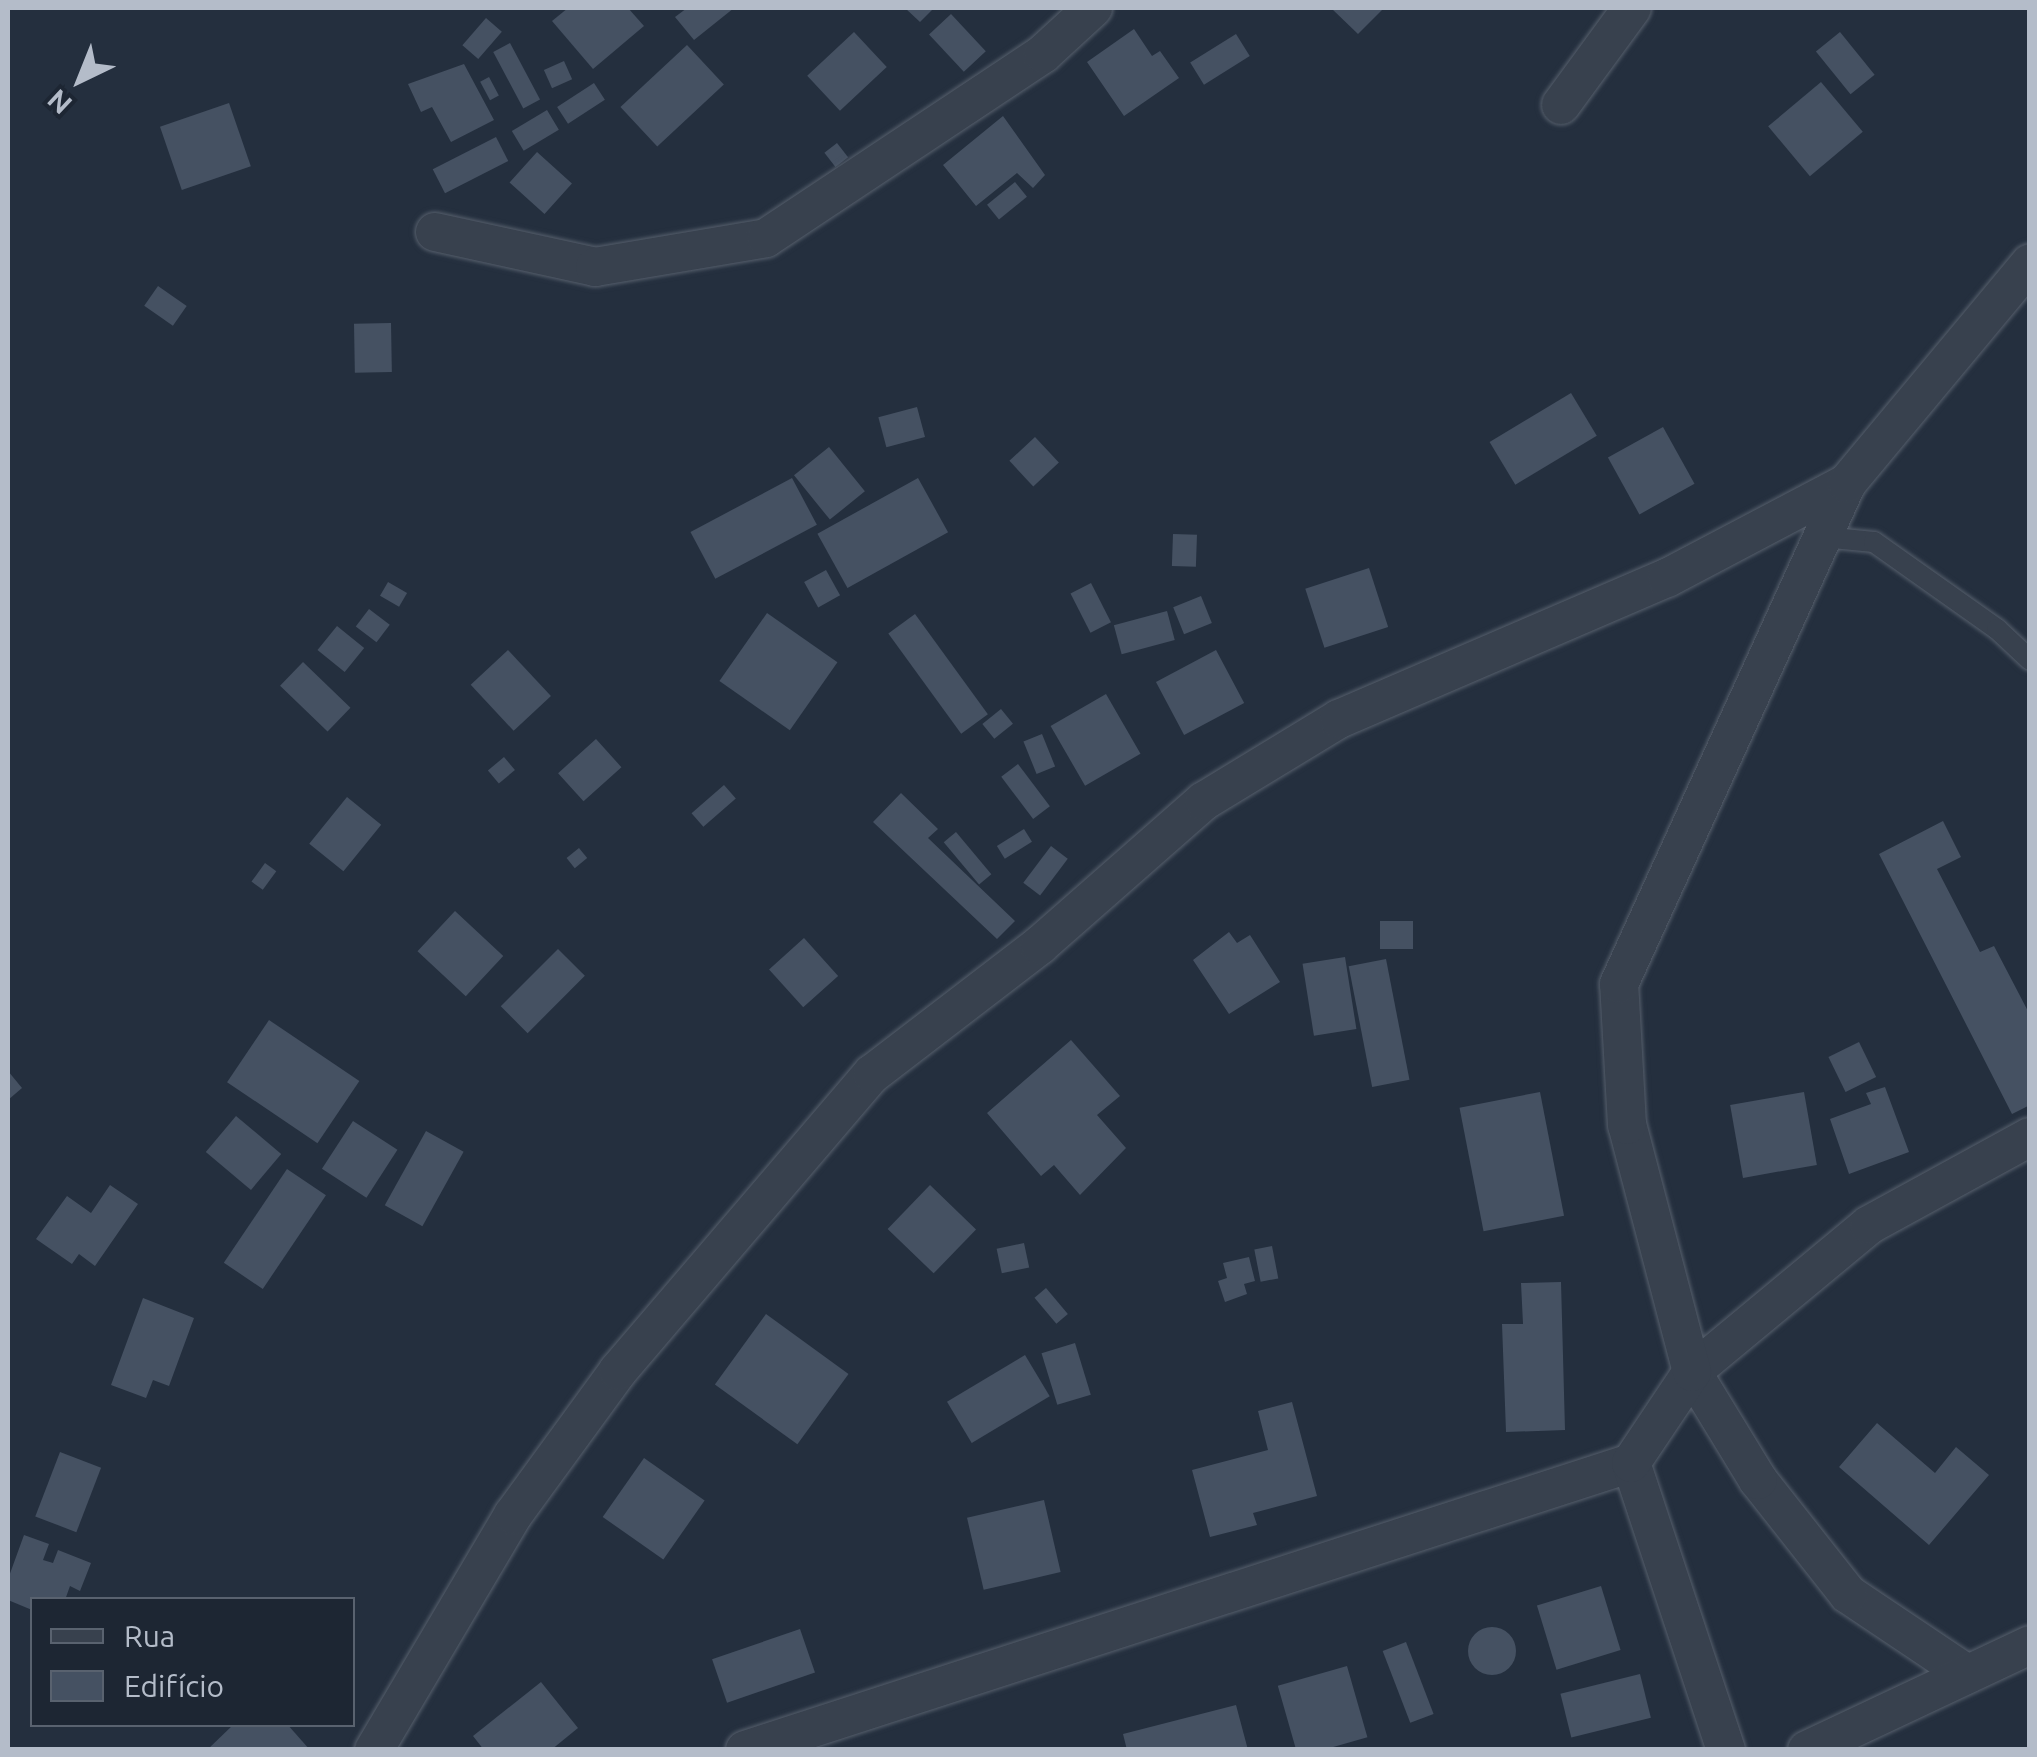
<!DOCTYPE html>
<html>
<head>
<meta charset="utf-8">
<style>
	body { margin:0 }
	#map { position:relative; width:2037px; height:1757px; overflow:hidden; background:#242f3e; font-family:Ubuntu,sans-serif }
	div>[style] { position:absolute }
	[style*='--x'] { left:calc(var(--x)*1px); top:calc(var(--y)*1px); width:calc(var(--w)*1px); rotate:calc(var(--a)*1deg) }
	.building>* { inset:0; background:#455162; transform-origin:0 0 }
	.round { border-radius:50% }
	.roads { filter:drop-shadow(0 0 2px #565f6c) drop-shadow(0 0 2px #565f6c) }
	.service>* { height:20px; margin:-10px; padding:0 10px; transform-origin:10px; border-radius:10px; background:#38414e }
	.minor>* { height:38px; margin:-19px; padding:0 19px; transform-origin:19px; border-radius:19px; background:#38414e }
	span { translate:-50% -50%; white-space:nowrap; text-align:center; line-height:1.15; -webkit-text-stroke:8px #1d2633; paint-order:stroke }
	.frame { position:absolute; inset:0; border:10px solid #b4bcc9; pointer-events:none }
	.legend { position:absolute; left:30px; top:1597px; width:325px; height:130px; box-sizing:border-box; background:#1d2633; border:2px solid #59626f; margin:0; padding:12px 18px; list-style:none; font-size:30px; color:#b4bcc9 }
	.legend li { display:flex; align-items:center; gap:20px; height:50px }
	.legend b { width:50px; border:2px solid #59626f }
	.north { position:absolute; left:30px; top:30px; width:100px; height:100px; -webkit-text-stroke:8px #1d2633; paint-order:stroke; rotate:223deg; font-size:28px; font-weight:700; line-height:40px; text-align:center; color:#b4bcc9 }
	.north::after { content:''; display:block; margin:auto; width:35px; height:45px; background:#b4bcc9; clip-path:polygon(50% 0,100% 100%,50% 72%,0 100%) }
</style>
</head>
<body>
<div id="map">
	<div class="building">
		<i style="clip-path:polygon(568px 8px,628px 8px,644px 26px,593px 69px,552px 21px)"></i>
		<i style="clip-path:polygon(687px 8px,734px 8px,694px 40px,675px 17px)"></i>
		<i style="clip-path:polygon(905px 8px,934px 8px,920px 22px)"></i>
		<i style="clip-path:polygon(1331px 8px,1384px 8px,1358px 34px)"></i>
		<i style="left:951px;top:14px;width:51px;height:30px;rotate:47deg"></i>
		<i style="left:486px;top:18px;width:21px;height:36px;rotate:41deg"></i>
		<i style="clip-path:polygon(1134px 29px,1152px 56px,1160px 51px,1179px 78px,1124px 116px,1087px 62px)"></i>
		<i style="left:854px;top:32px;width:48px;height:64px;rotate:47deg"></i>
		<i style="left:1840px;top:32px;width:55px;height:31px;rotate:51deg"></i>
		<i style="left:1236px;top:34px;width:26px;height:54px;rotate:58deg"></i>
		<i style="left:510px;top:43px;width:64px;height:19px;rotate:62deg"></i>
		<i style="left:687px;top:45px;width:54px;height:91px;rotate:47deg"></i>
		<i style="left:564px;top:61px;width:20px;height:22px;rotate:66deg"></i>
		<i style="clip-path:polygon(464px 64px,494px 120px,451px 142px,432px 107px,421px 112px,408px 84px)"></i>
		<i style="left:489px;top:77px;width:21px;height:10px;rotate:62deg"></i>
		<i style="left:1821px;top:82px;width:65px;height:69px;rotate:50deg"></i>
		<i style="left:594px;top:83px;width:20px;height:44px;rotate:57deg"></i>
		<i style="left:229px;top:103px;width:67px;height:73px;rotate:71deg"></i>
		<i style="left:547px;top:110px;width:23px;height:41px;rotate:59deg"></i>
		<i style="clip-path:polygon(1003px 116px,1045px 175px,1033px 188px,1017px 173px,976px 206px,943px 165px)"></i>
		<i style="left:496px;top:137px;width:27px;height:71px;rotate:63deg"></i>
		<i style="left:837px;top:143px;width:18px;height:16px;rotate:52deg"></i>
		<i style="left:537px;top:152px;width:47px;height:41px;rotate:42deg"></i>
		<i style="left:1015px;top:182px;width:19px;height:36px;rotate:51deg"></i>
		<i style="left:158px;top:286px;width:35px;height:24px;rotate:35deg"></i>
		<i style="left:391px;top:323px;width:49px;height:37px;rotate:89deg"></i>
		<i style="left:1571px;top:393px;width:50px;height:95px;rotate:59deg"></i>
		<i style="left:917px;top:407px;width:31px;height:40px;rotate:75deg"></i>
		<i style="left:1663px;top:427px;width:65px;height:63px;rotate:61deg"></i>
		<i style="left:1035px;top:437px;width:35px;height:35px;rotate:47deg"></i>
		<i style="left:829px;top:447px;width:57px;height:45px;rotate:51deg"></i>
		<i style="left:792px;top:478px;width:53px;height:115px;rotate:62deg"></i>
		<i style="left:918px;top:478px;width:62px;height:115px;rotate:61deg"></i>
		<i style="left:1173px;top:534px;width:24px;height:32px;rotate:2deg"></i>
		<i style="left:1369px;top:568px;width:62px;height:67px;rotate:72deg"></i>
		<i style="left:826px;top:570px;width:29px;height:25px;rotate:61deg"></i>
		<i style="left:388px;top:582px;width:22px;height:16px;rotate:30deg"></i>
		<i style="left:1091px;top:583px;width:44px;height:23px;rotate:63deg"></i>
		<i style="left:1201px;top:596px;width:29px;height:30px;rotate:68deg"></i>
		<i style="left:369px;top:609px;width:26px;height:22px;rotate:37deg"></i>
		<i style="left:1167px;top:611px;width:30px;height:55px;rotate:75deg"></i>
		<i style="left:767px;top:613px;width:86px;height:83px;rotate:35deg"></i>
		<i style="left:915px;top:614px;width:124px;height:33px;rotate:54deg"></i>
		<i style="left:337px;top:626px;width:35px;height:31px;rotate:39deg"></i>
		<i style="left:508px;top:650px;width:63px;height:51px;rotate:47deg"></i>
		<i style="left:1216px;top:650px;width:60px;height:68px;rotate:62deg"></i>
		<i style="left:303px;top:662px;width:66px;height:33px;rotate:44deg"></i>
		<i style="left:1106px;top:694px;width:69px;height:64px;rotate:60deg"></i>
		<i style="left:1001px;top:709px;width:19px;height:24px;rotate:51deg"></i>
		<i style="left:1042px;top:734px;width:35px;height:20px;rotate:68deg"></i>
		<i style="left:596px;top:739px;width:38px;height:51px;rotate:48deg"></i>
		<i style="left:504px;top:757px;width:17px;height:21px;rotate:50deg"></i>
		<i style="left:1018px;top:764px;width:53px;height:21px;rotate:53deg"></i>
		<i style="left:724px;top:785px;width:18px;height:43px;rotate:49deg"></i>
		<i style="clip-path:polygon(901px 793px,938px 829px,928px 838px,1015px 921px,997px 939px,873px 822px)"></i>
		<i style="left:347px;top:797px;width:44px;height:60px;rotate:39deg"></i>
		<i style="clip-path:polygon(1943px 821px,1961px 857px,1937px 869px,1980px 952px,1994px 946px,2030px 1015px,2030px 1105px,2012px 1114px,1879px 854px)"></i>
		<i style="left:1024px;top:829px;width:15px;height:32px;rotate:58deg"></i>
		<i style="left:956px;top:832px;width:55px;height:16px;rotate:50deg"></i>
		<i style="left:1051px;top:846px;width:21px;height:46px;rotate:37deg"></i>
		<i style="left:579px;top:848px;width:13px;height:16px;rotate:51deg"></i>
		<i style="left:265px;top:863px;width:14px;height:23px;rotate:36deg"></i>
		<i style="left:455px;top:911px;width:66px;height:55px;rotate:43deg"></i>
		<i style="left:1413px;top:921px;width:28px;height:33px;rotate:90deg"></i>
		<i style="clip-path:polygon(1229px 932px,1237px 943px,1250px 935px,1280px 982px,1229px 1014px,1193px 960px)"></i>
		<i style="left:804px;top:938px;width:51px;height:47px;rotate:48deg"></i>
		<i style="left:558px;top:949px;width:38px;height:81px;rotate:45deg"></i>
		<i style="left:1345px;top:957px;width:73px;height:43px;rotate:81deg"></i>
		<i style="left:1386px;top:959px;width:123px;height:38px;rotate:79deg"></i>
		<i style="left:269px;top:1020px;width:109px;height:75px;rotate:34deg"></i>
		<i style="clip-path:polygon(1071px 1040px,1120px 1096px,1097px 1115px,1126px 1148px,1080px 1195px,1054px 1165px,1041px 1176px,987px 1113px)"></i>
		<i style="left:1859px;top:1042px;width:39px;height:34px;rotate:64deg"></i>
		<i style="clip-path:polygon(8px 1071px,22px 1088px,8px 1100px)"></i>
		<i style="clip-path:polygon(1885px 1087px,1909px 1152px,1849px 1174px,1830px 1119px,1871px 1104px,1866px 1093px)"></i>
		<i style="left:1540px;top:1092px;width:126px;height:82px;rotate:79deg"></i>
		<i style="left:1804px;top:1092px;width:74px;height:75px;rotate:80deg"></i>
		<i style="left:236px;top:1116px;width:59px;height:47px;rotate:40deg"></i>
		<i style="left:353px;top:1121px;width:53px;height:57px;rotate:33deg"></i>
		<i style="left:426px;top:1131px;width:43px;height:85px;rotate:29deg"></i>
		<i style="left:287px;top:1169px;width:47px;height:113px;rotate:34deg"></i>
		<i style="clip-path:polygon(110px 1185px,138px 1204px,95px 1266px,79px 1254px,72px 1264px,36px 1239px,67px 1196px,91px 1213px)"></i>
		<i style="left:930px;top:1185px;width:64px;height:61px;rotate:44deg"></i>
		<i style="left:1024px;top:1243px;width:25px;height:28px;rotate:78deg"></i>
		<i style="left:1272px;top:1246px;width:33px;height:18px;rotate:79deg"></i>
		<i style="clip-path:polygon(1249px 1257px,1255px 1281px,1244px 1284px,1247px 1294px,1225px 1302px,1218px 1281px,1227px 1278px,1223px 1263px)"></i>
		<i style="clip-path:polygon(1561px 1282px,1565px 1430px,1506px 1432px,1502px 1324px,1523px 1324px,1521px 1283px)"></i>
		<i style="left:1046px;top:1288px;width:34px;height:15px;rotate:50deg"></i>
		<i style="clip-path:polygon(143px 1298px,194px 1318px,169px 1386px,153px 1380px,146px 1398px,111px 1385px)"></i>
		<i style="left:766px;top:1314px;width:102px;height:87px;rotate:36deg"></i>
		<i style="left:1075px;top:1343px;width:54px;height:35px;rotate:73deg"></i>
		<i style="left:1025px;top:1355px;width:48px;height:91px;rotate:59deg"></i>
		<i style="clip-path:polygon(1292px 1402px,1317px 1496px,1253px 1513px,1257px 1525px,1210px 1537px,1192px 1470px,1268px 1450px,1258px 1411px)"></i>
		<i style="clip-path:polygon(1877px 1423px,1935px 1473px,1956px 1447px,1989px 1475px,1929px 1545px,1839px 1467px)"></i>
		<i style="left:60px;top:1452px;width:44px;height:69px;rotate:21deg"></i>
		<i style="left:644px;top:1458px;width:74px;height:72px;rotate:35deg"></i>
		<i style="left:1044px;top:1500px;width:74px;height:79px;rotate:77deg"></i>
		<i style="clip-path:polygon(24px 1535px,49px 1544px,43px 1560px,53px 1563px,58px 1550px,91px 1563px,80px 1591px,70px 1586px,65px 1600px,32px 1600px,32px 1610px,8px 1600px,8px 1579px)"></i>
		<i style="left:1601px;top:1586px;width:67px;height:67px;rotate:73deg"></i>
		<i class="round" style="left:1468px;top:1627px;width:48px;height:48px"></i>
		<i style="left:800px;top:1629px;width:46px;height:93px;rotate:71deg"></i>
		<i style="left:1406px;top:1642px;width:77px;height:25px;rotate:69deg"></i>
		<i style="left:1347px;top:1666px;width:74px;height:72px;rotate:74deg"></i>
		<i style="left:1640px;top:1674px;width:45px;height:82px;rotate:76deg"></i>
		<i style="clip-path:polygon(541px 1682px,578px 1728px,551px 1750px,484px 1750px,473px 1736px)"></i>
		<i style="clip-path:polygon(1236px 1705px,1248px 1750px,1127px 1750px,1123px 1734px)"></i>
		<i style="clip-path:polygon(234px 1724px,287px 1724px,310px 1750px,207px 1750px)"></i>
	</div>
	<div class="roads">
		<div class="service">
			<i style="--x:1823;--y:537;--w:51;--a:5.6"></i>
			<i style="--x:1874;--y:542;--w:151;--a:35.3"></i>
			<i style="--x:1997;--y:629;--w:45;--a:43.2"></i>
		</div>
		<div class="minor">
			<i style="--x:1561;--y:105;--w:120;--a:-53.8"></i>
			<i style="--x:435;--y:232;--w:164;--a:12.3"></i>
			<i style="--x:595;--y:267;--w:173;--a:-9.6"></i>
			<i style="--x:766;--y:238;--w:333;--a:-33.6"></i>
			<i style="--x:1043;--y:54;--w:68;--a:-42.6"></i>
			<i style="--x:1967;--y:1674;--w:143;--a:-146.1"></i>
			<i style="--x:1848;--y:1594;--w:145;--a:-128.3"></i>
			<i style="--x:1758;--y:1480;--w:127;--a:-121.4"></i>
			<i style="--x:1692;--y:1372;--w:230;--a:-39.7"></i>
			<i style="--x:1869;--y:1225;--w:183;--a:-28.7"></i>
			<i style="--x:374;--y:1750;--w:273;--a:-59.4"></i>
			<i style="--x:513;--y:1515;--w:178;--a:-53.9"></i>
			<i style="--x:618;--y:1371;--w:391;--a:-49.5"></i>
			<i style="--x:872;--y:1074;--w:212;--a:-37.5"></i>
			<i style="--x:1040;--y:945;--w:218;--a:-41.3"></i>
			<i style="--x:1204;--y:801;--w:158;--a:-31.3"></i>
			<i style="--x:1339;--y:719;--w:357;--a:-23.3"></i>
			<i style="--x:1667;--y:578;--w:204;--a:-27.8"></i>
			<i style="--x:745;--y:1750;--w:931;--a:-17.95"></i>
			<i style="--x:1726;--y:1750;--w:302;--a:-108.3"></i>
			<i style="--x:1631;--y:1463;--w:110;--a:-56.2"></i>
			<i style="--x:1692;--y:1372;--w:255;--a:-104.7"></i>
			<i style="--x:1627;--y:1125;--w:141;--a:-93.2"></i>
			<i style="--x:1619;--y:984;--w:550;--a:-65.53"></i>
			<i style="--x:1847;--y:483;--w:286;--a:-50.2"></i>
			<i style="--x:1807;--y:1750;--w:246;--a:-25.2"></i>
		</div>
	</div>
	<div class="frame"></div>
	<ul class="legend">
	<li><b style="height:12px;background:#38414e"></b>Rua</li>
	<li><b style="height:28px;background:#455162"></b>Edifício</li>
	</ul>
	<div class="north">N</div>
</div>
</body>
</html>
